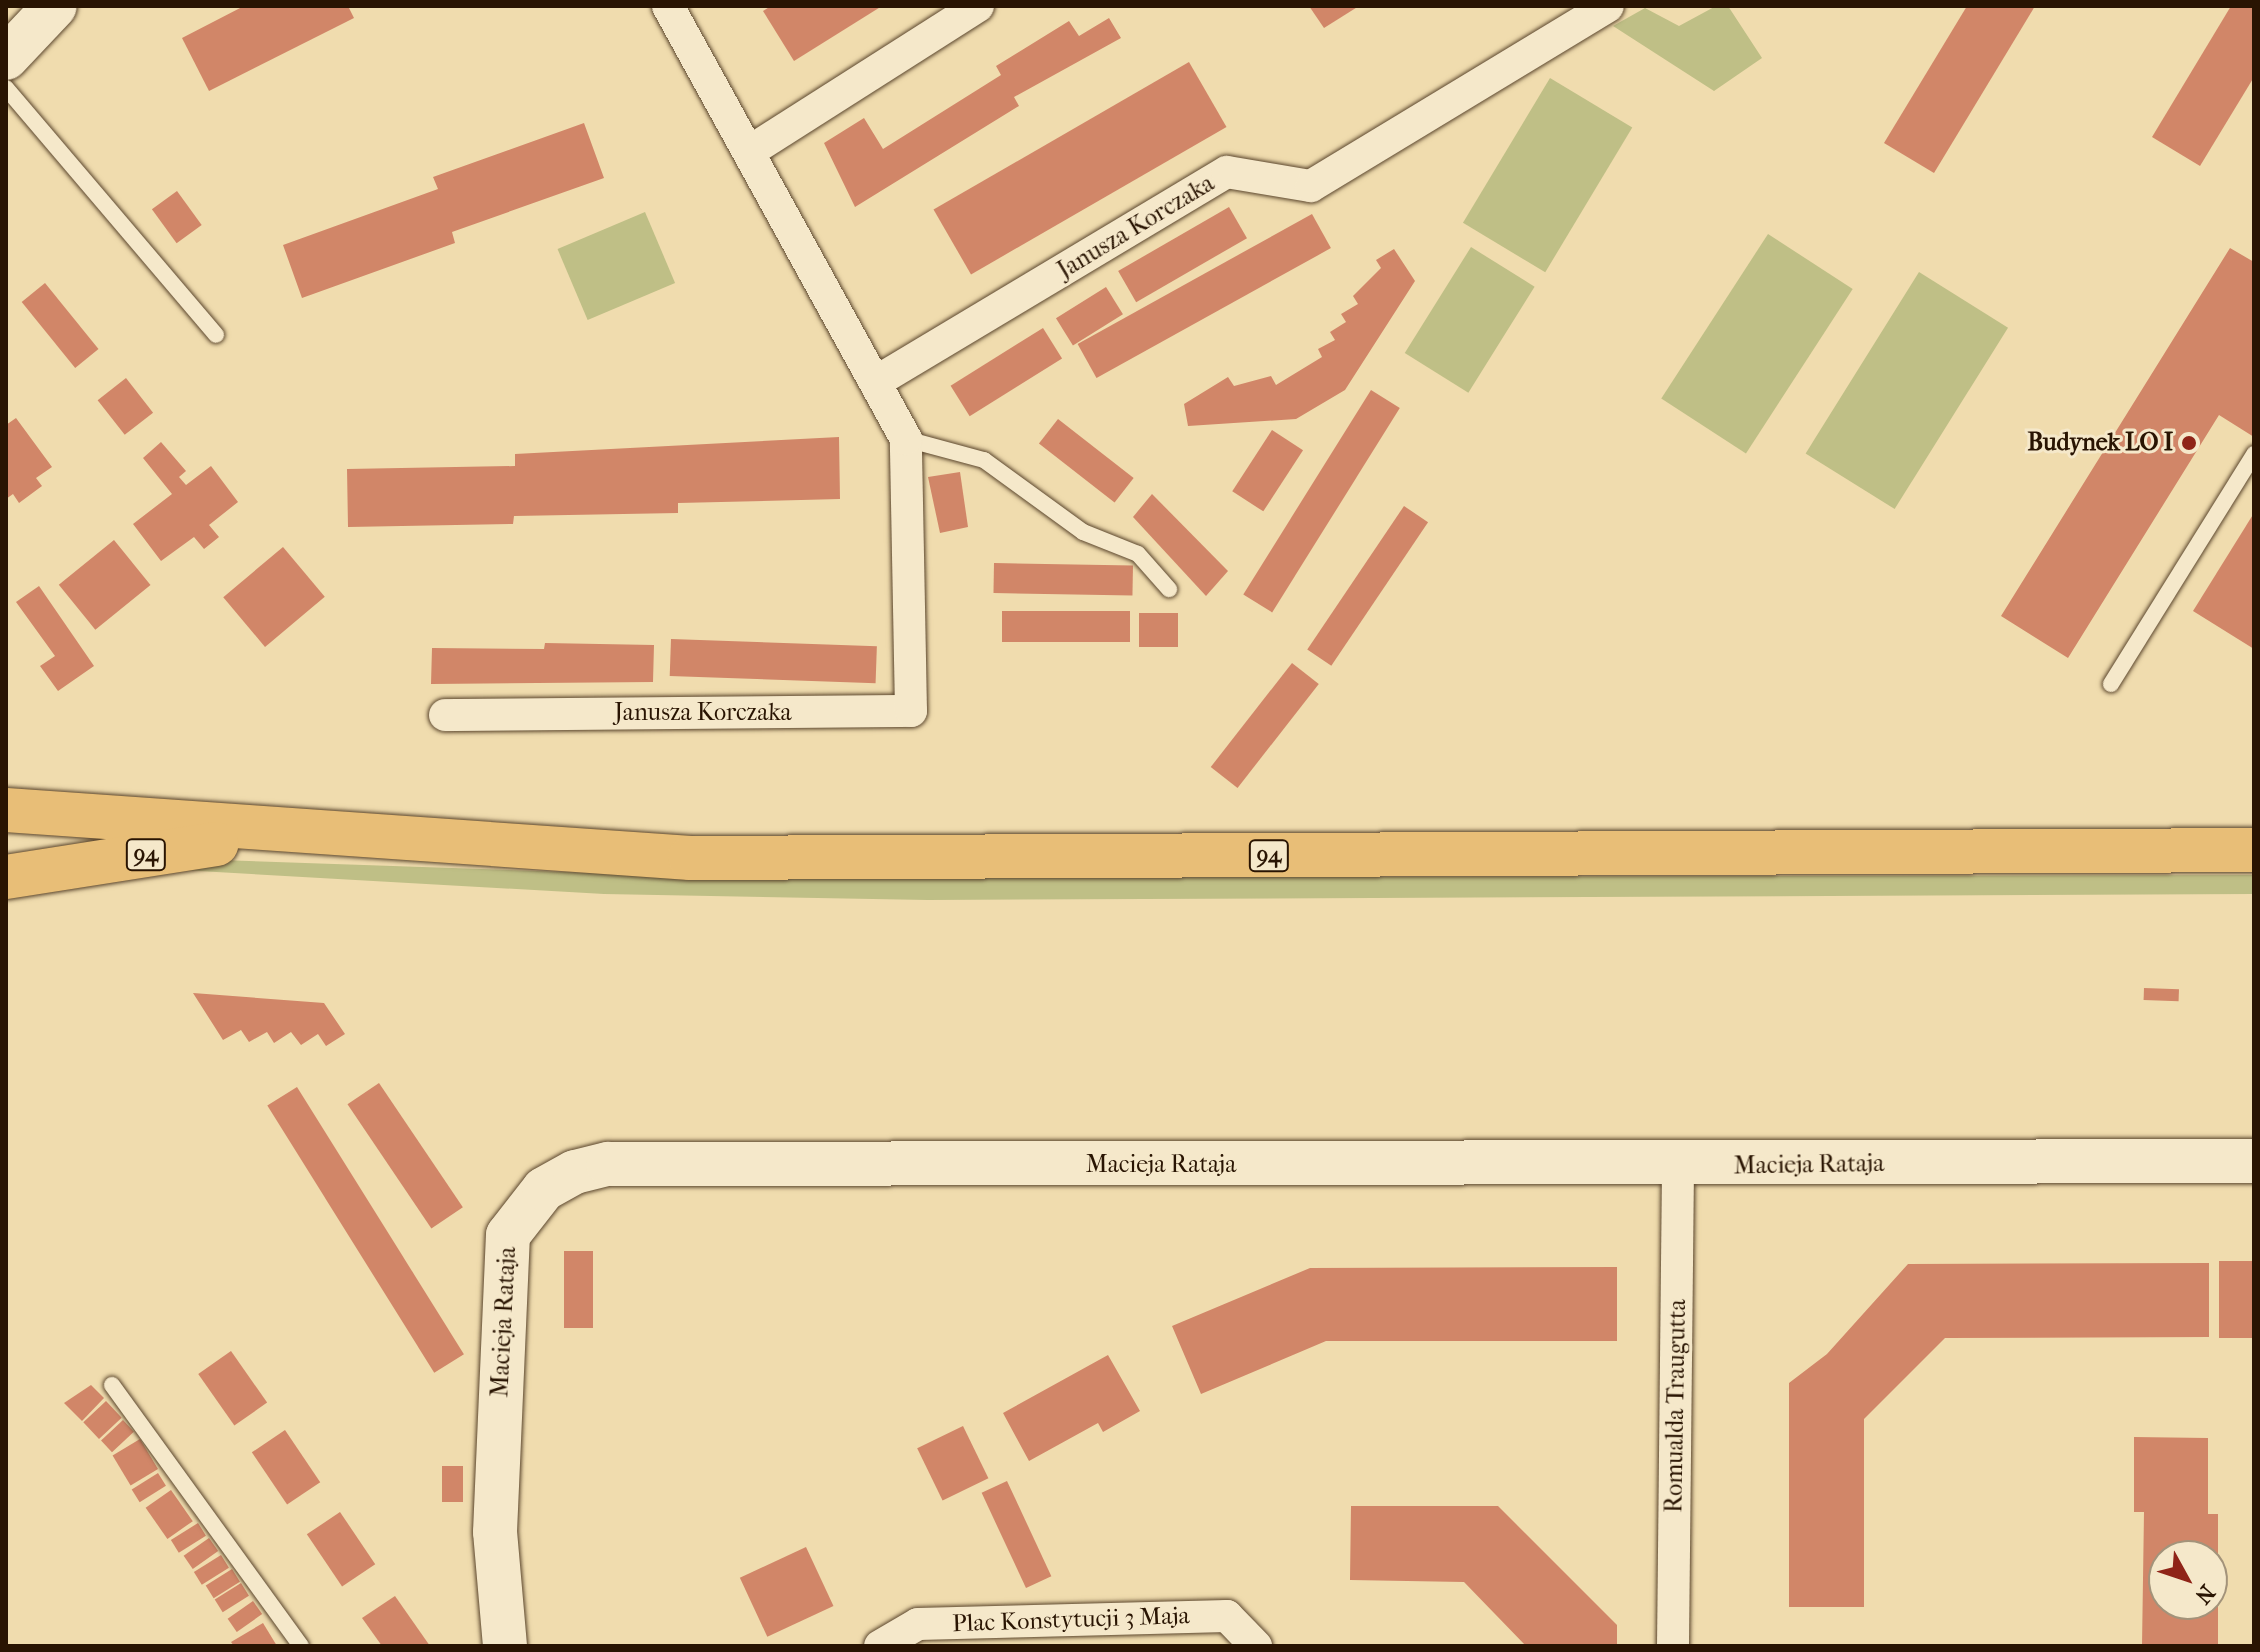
<!DOCTYPE html>
<html>
<head>
<meta charset="utf-8">
<style>
	body { margin:0 }
	#map { position:relative; width:2260px; height:1652px; overflow:hidden; background:#f0dcae; font-family:"IM FELL French Canon",serif }
	div>[style] { position:absolute }
	[style*='--x'] { left:calc(var(--x)*1px); top:calc(var(--y)*1px); width:calc(var(--w)*1px); rotate:calc(var(--a)*1deg) }
	.green>* { inset:0; background:#bfbf86; transform-origin:0 0 }
	.building>* { inset:0; background:#d18668; transform-origin:0 0 }
	.roads { filter:drop-shadow(0 0 2px #5b462d) drop-shadow(0 0 2px #5b462d) }
	.lane>* { height:16px; margin:-8px; padding:0 8px; transform-origin:8px; border-radius:8px; background:#f5e8ca }
	.street>* { height:32px; margin:-16px; padding:0 16px; transform-origin:16px; border-radius:16px; background:#f5e8ca }
	.secondary>* { height:44px; margin:-22px; padding:0 22px; transform-origin:22px; border-radius:22px; background:#f5e8ca }
	.primary>* { height:44px; margin:-22px; padding:0 22px; transform-origin:22px; border-radius:22px; background:#e8be77 }
	.dots>* { width:22px; height:22px; translate:-50% -50%; box-sizing:border-box; border:4px solid #f5e8ca; border-radius:50% }
	span { translate:-50% -50%; white-space:nowrap; text-align:center; line-height:1.15; -webkit-text-stroke:6px #f5e8ca; paint-order:stroke }
	.shield-label span { padding:2px 6px; background:#f5e8ca; border:2px solid; border-radius:6px; -webkit-text-stroke-width:0 }
	.shield-label { font-size:22px; color:#291402; font-weight:700 }
	.street-label { font-size:24px; color:#291402 }
	.poi-label { font-size:24px; color:#291402; font-weight:700 }
	.right { translate:-100% -50%; text-align:right }
	.frame { position:absolute; inset:0; border:8px solid #291402; pointer-events:none }
	.north { position:absolute; left:2148px; top:1540px; width:80px; height:80px; box-sizing:border-box; background:#f5e8ca; border:2px solid #a3937a; border-radius:50%; rotate:130deg; font-size:22px; font-weight:700; line-height:32px; text-align:center; color:#291402 }
	.north::after { content:''; display:block; margin:auto; width:28px; height:36px; background:#8f2418; clip-path:polygon(50% 0,100% 100%,50% 72%,0 100%) }
</style>
</head>
<body>
<div id="map">
	<div class="green">
		<i style="clip-path:polygon(1716px 6px,1728px 6px,1762px 58px,1714px 91px,1613px 26px,1645px 8px,1679px 26px)"></i>
		<i style="left:1550px;top:78px;width:96px;height:169px;rotate:31deg"></i>
		<i style="left:645px;top:212px;width:77px;height:95px;rotate:67deg"></i>
		<i style="left:1768px;top:234px;width:101px;height:196px;rotate:33deg"></i>
		<i style="left:1471px;top:247px;width:75px;height:125px;rotate:32deg"></i>
		<i style="left:1919px;top:272px;width:105px;height:214px;rotate:32deg"></i>
		<i style="clip-path:polygon(220px 860px,739px 878px,2254px 875px,2254px 894px,928px 900px,604px 894px,181px 870px)"></i>
	</div>
	<div class="building">
		<i style="clip-path:polygon(244px 6px,348px 6px,354px 18px,209px 91px,182px 38px)"></i>
		<i style="clip-path:polygon(771px 6px,882px 6px,794px 61px,763px 11px)"></i>
		<i style="clip-path:polygon(1309px 6px,1359px 6px,1324px 28px)"></i>
		<i style="clip-path:polygon(1967px 6px,2035px 6px,1934px 173px,1884px 143px)"></i>
		<i style="clip-path:polygon(2231px 6px,2254px 6px,2254px 77px,2200px 166px,2152px 137px)"></i>
		<i style="clip-path:polygon(1109px 18px,1121px 38px,1014px 97px,1019px 106px,855px 207px,824px 143px,864px 118px,883px 149px,1001px 75px,996px 66px,1069px 21px,1079px 36px)"></i>
		<i style="left:1189px;top:62px;width:75px;height:295px;rotate:60deg"></i>
		<i style="clip-path:polygon(584px 123px,604px 178px,452px 232px,455px 243px,302px 298px,283px 245px,438px 189px,433px 177px)"></i>
		<i style="left:177px;top:191px;width:42px;height:31px;rotate:54deg"></i>
		<i style="left:1229px;top:207px;width:36px;height:128px;rotate:60deg"></i>
		<i style="left:1312px;top:214px;width:39px;height:268px;rotate:61deg"></i>
		<i style="clip-path:polygon(2230px 248px,2254px 262px,2254px 437px,2219px 415px,2068px 658px,2001px 616px)"></i>
		<i style="clip-path:polygon(1394px 249px,1415px 281px,1345px 390px,1296px 419px,1188px 426px,1184px 404px,1228px 377px,1234px 386px,1271px 376px,1276px 385px,1322px 357px,1318px 349px,1335px 340px,1330px 332px,1346px 322px,1341px 314px,1358px 304px,1353px 296px,1381px 268px,1376px 260px)"></i>
		<i style="left:45px;top:283px;width:85px;height:30px;rotate:51deg"></i>
		<i style="left:1106px;top:287px;width:32px;height:59px;rotate:58deg"></i>
		<i style="left:1043px;top:328px;width:36px;height:109px;rotate:58deg"></i>
		<i style="left:126px;top:378px;width:44px;height:36px;rotate:52deg"></i>
		<i style="left:1371px;top:390px;width:34px;height:241px;rotate:32deg"></i>
		<i style="clip-path:polygon(16px 418px,52px 467px,36px 478px,42px 486px,19px 503px,13px 494px,6px 499px,6px 425px)"></i>
		<i style="left:1058px;top:419px;width:96px;height:31px;rotate:38deg"></i>
		<i style="left:1272px;top:430px;width:37px;height:73px;rotate:33deg"></i>
		<i style="clip-path:polygon(839px 437px,840px 499px,678px 503px,678px 513px,514px 516px,513px 524px,348px 527px,347px 469px,515px 466px,515px 454px)"></i>
		<i style="clip-path:polygon(161px 442px,186px 471px,179px 477px,186px 485px,211px 466px,238px 502px,209px 525px,219px 537px,204px 549px,194px 537px,161px 561px,133px 524px,172px 494px,143px 458px)"></i>
		<i style="clip-path:polygon(960px 472px,968px 527px,940px 533px,928px 477px)"></i>
		<i style="clip-path:polygon(1152px 494px,1228px 571px,1206px 596px,1133px 517px)"></i>
		<i style="left:1404px;top:506px;width:29px;height:173px;rotate:34deg"></i>
		<i style="clip-path:polygon(2254px 513px,2254px 649px,2193px 611px)"></i>
		<i style="left:114px;top:540px;width:58px;height:71px;rotate:51deg"></i>
		<i style="left:283px;top:547px;width:65px;height:78px;rotate:50deg"></i>
		<i style="left:994px;top:563px;width:139px;height:30px;rotate:1deg"></i>
		<i style="clip-path:polygon(39px 586px,94px 666px,58px 691px,40px 666px,55px 656px,16px 602px)"></i>
		<i style="left:1002px;top:611px;width:128px;height:31px"></i>
		<i style="left:1178px;top:613px;width:34px;height:39px;rotate:90deg"></i>
		<i style="left:671px;top:639px;width:206px;height:37px;rotate:2deg"></i>
		<i style="clip-path:polygon(545px 643px,654px 645px,653px 682px,431px 684px,432px 648px,544px 649px)"></i>
		<i style="left:1292px;top:663px;width:34px;height:132px;rotate:38deg"></i>
		<i style="left:2144px;top:988px;width:35px;height:12px;rotate:2deg"></i>
		<i style="clip-path:polygon(193px 993px,324px 1003px,345px 1034px,326px 1046px,318px 1034px,301px 1045px,291px 1032px,274px 1043px,267px 1032px,249px 1042px,241px 1030px,223px 1040px)"></i>
		<i style="left:379px;top:1083px;width:150px;height:38px;rotate:56deg"></i>
		<i style="left:297px;top:1087px;width:315px;height:35px;rotate:58deg"></i>
		<i style="left:564px;top:1251px;width:29px;height:77px"></i>
		<i style="left:2254px;top:1261px;width:77px;height:35px;rotate:90deg"></i>
		<i style="clip-path:polygon(2209px 1263px,2209px 1337px,1945px 1338px,1864px 1419px,1864px 1607px,1789px 1607px,1789px 1383px,1827px 1354px,1908px 1264px)"></i>
		<i style="clip-path:polygon(1617px 1267px,1617px 1341px,1326px 1341px,1201px 1394px,1172px 1326px,1310px 1268px)"></i>
		<i style="left:231px;top:1351px;width:63px;height:40px;rotate:55deg"></i>
		<i style="clip-path:polygon(1108px 1355px,1140px 1411px,1103px 1432px,1098px 1423px,1029px 1461px,1003px 1413px)"></i>
		<i style="clip-path:polygon(91px 1385px,104px 1398px,82px 1421px,64px 1403px)"></i>
		<i style="left:106px;top:1401px;width:23px;height:31px;rotate:47deg"></i>
		<i style="left:123px;top:1420px;width:16px;height:30px;rotate:47deg"></i>
		<i style="left:963px;top:1426px;width:58px;height:51px;rotate:64deg"></i>
		<i style="left:285px;top:1430px;width:63px;height:40px;rotate:56deg"></i>
		<i style="clip-path:polygon(evenodd,2134px 1437px,2208px 1438px,2208px 1514px,2218px 1514px,2218px 1646px,2142px 1646px,2144px 1512px,2134px 1512px,2134px 1437px,2164px 1556px,2212px 1556px,2212px 1604px,2164px 1604px,2164px 1556px)"></i>
		<i style="left:140px;top:1439px;width:35px;height:32px;rotate:59deg"></i>
		<i style="left:442px;top:1466px;width:21px;height:36px"></i>
		<i style="left:158px;top:1473px;width:15px;height:31px;rotate:58deg"></i>
		<i style="left:1007px;top:1481px;width:105px;height:28px;rotate:65deg"></i>
		<i style="left:171px;top:1490px;width:38px;height:31px;rotate:55deg"></i>
		<i style="clip-path:polygon(1351px 1506px,1498px 1506px,1617px 1625px,1617px 1646px,1526px 1646px,1464px 1582px,1350px 1580px)"></i>
		<i style="left:340px;top:1512px;width:63px;height:40px;rotate:56deg"></i>
		<i style="left:198px;top:1523px;width:15px;height:32px;rotate:58deg"></i>
		<i style="left:209px;top:1538px;width:16px;height:31px;rotate:55deg"></i>
		<i style="left:806px;top:1547px;width:65px;height:73px;rotate:65deg"></i>
		<i style="left:221px;top:1555px;width:15px;height:32px;rotate:58deg"></i>
		<i style="left:232px;top:1569px;width:15px;height:31px;rotate:58deg"></i>
		<i style="left:241px;top:1583px;width:15px;height:31px;rotate:58deg"></i>
		<i style="clip-path:polygon(395px 1596px,430px 1646px,382px 1646px,362px 1618px)"></i>
		<i style="left:253px;top:1601px;width:16px;height:31px;rotate:55deg"></i>
		<i style="clip-path:polygon(263px 1623px,277px 1646px,234px 1646px,231px 1642px)"></i>
	</div>
	<div class="roads">
		<div class="lane">
			<i style="--x:6;--y:88;--w:324;--a:49.6"></i>
			<i style="--x:906;--y:439;--w:81;--a:15.1"></i>
			<i style="--x:984;--y:460;--w:122;--a:36"></i>
			<i style="--x:1083;--y:532;--w:59;--a:21.8"></i>
			<i style="--x:1138;--y:554;--w:47;--a:48.5"></i>
			<i style="--x:2111;--y:684;--w:271;--a:-58.1"></i>
			<i style="--x:112;--y:1385;--w:322;--a:54.1"></i>
		</div>
		<div class="street">
			<i style="--x:752;--y:150;--w:268;--a:-32.5"></i>
			<i style="--x:879;--y:380;--w:405;--a:-30.9"></i>
			<i style="--x:1227;--y:172;--w:85;--a:9.5"></i>
			<i style="--x:1311;--y:186;--w:347;--a:-31.2"></i>
			<i style="--x:445;--y:715;--w:466;--a:-0.5"></i>
			<i style="--x:911;--y:711;--w:272;--a:-91.1"></i>
			<i style="--x:906;--y:439;--w:494;--a:-118.8"></i>
			<i style="--x:880;--y:1646;--w:44;--a:-30.1"></i>
			<i style="--x:918;--y:1624;--w:309;--a:-1.5"></i>
			<i style="--x:1227;--y:1616;--w:42;--a:46"></i>
			<i style="--x:1673;--y:1646;--w:480;--a:-89.4"></i>
		</div>
		<div class="secondary">
			<i style="--x:6;--y:58;--w:71;--a:-46.7"></i>
			<i style="--x:505;--y:1646;--w:114;--a:-95"></i>
			<i style="--x:495;--y:1532;--w:297;--a:-87.5"></i>
			<i style="--x:508;--y:1235;--w:58;--a:-52"></i>
			<i style="--x:544;--y:1189;--w:35;--a:-29"></i>
			<i style="--x:575;--y:1172;--w:34;--a:-14"></i>
			<i style="--x:608;--y:1164;--w:1646;--a:-0.1"></i>
		</div>
		<div class="primary">
			<i style="--x:6;--y:810;--w:686;--a:4.01"></i>
			<i style="--x:690;--y:858;--w:1564;--a:-0.29"></i>
			<i style="--x:6;--y:877;--w:213;--a:-8.9"></i>
		</div>
	</div>
	<div class="dots">
		<i style="left:2189px;top:443px;background:#8f2418"></i>
	</div>
	<div class="shield-label">
		<span style="left:146px;top:855px">94</span>
		<span style="left:1269px;top:856px">94</span>
	</div>
	<div class="street-label">
		<span style="left:1136px;top:227px;rotate:-31deg">Janusza Korczaka</span>
		<span style="left:703px;top:713px">Janusza Korczaka</span>
		<span style="left:1161px;top:1165px">Macieja Rataja</span>
		<span style="left:1809px;top:1165px;rotate:-1deg">Macieja Rataja</span>
		<span style="left:504px;top:1322px;rotate:-87deg">Macieja Rataja</span>
		<span style="left:1676px;top:1406px;rotate:-89deg">Romualda Traugutta</span>
		<span style="left:1071px;top:1620px;rotate:-2deg">Plac Konstytucji 3 Maja</span>
	</div>
	<div class="poi-label">
		<span class="right" style="left:2173px;top:443px">Budynek LO I</span>
	</div>
	<div class="frame"></div>
	<div class="north">N</div>
</div>
</body>
</html>
